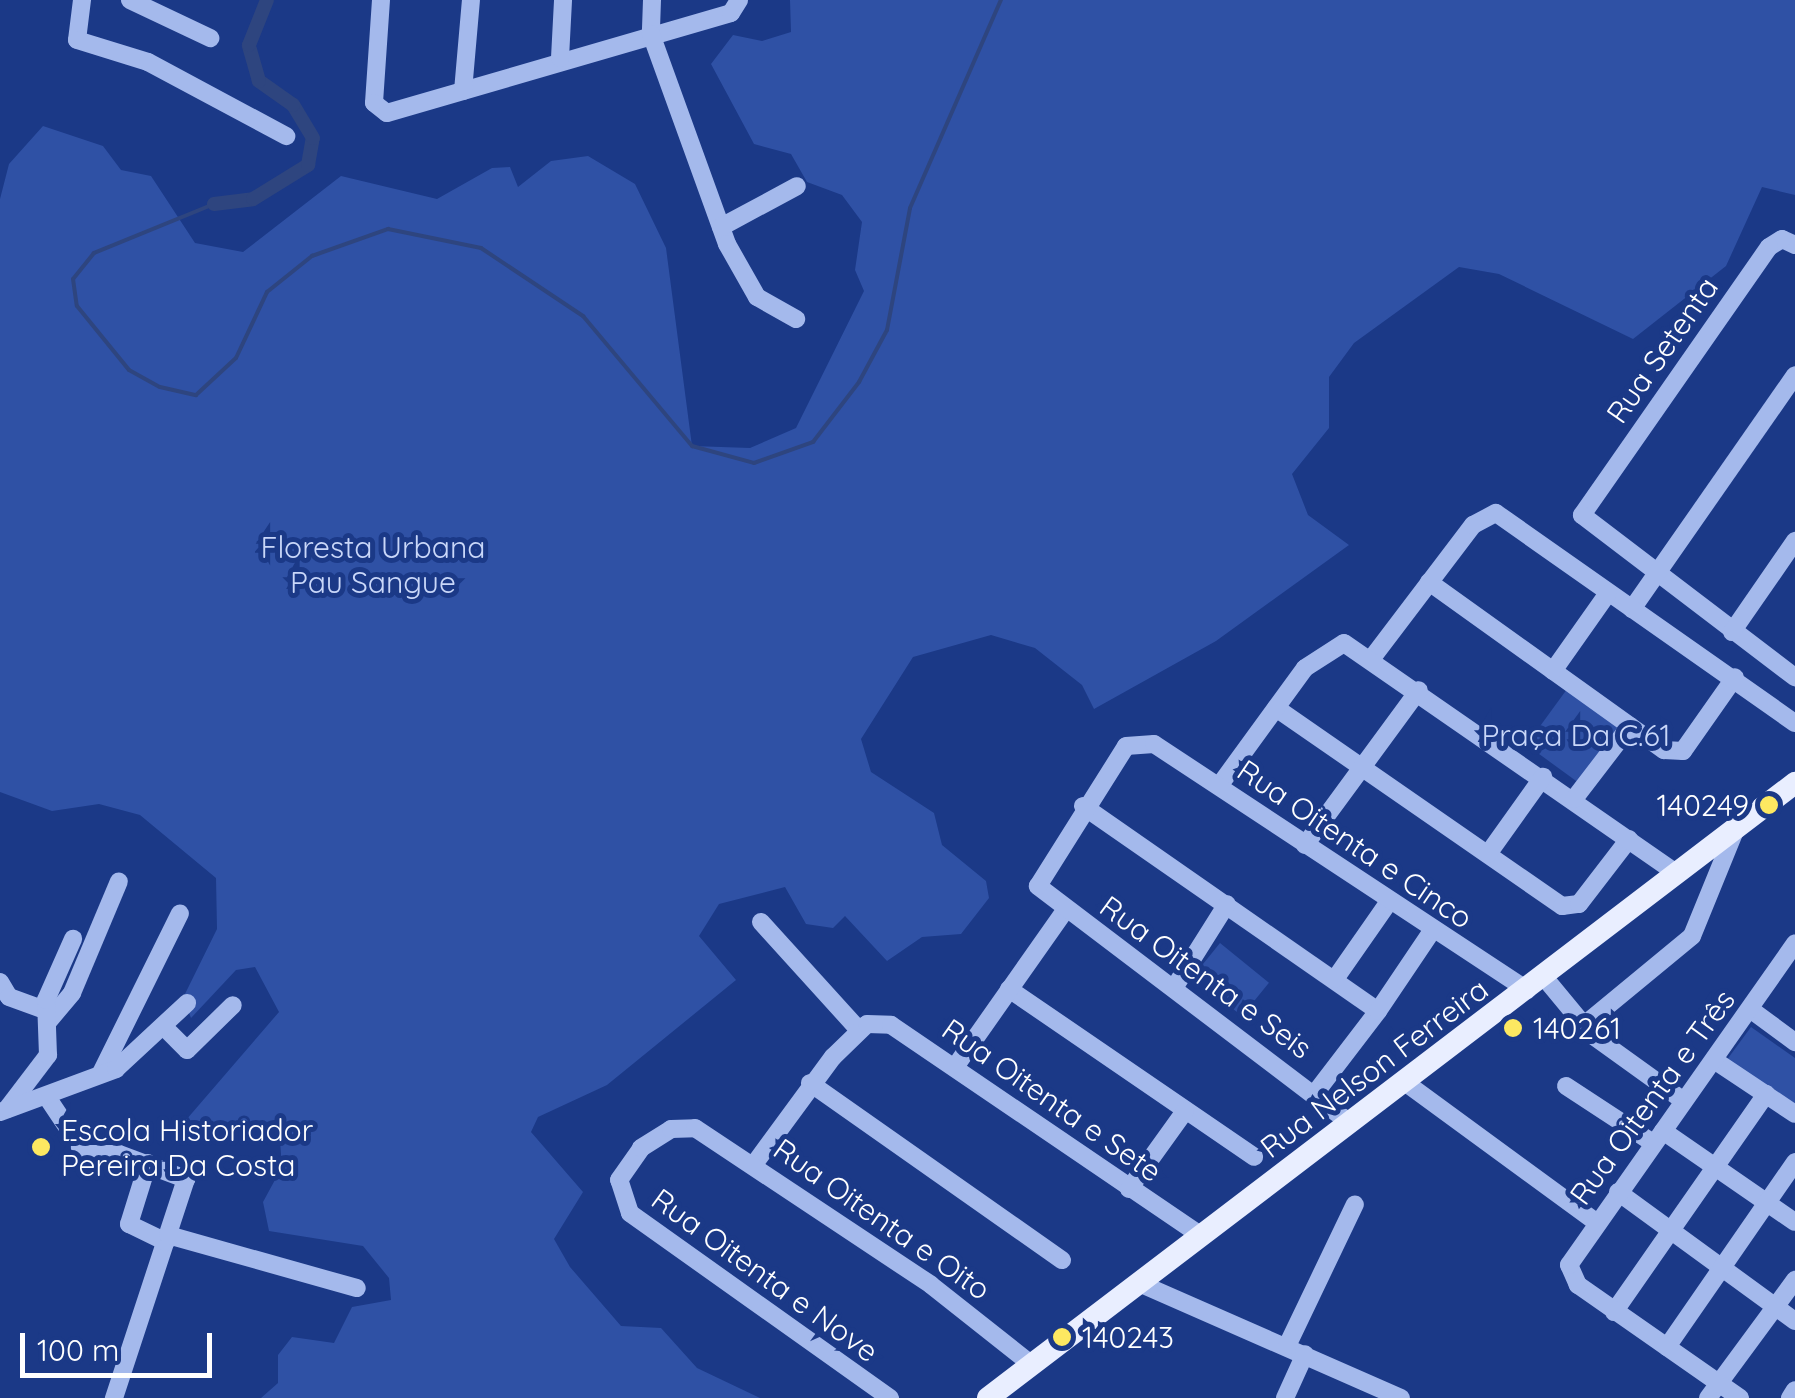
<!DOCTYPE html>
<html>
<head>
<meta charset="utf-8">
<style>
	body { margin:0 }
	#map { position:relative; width:1795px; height:1398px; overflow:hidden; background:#1b3987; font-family:Quicksand,sans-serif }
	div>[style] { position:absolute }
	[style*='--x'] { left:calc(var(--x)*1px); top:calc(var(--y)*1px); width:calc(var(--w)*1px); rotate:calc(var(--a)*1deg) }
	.green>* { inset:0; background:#2f51a5; transform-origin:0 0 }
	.stream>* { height:4px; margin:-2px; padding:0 2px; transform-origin:2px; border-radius:2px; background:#2e457f }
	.canal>* { height:14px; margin:-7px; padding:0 7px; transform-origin:7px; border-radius:7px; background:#2e457f }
	.minor>* { height:18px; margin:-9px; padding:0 9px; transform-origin:9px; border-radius:9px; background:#a4b9ec }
	.major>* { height:22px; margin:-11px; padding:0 11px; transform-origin:11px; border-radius:11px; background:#e9eeff }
	.dots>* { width:28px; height:28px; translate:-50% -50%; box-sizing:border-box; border:5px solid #1b3987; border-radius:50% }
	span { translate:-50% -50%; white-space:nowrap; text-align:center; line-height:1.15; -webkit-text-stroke:10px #1b3987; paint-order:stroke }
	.street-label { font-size:30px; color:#fff }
	.park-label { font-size:30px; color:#c9d7f9 }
	.poi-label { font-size:30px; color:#fff }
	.right { translate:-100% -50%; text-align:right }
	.left { translate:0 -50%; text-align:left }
	.scale { position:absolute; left:20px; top:1333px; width:192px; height:45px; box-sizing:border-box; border:5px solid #fff; border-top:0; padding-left:12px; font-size:30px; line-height:35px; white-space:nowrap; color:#fff; -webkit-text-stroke:8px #1b3987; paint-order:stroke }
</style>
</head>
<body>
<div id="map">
	<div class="green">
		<i style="clip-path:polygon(790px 0,1795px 0,1795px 195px,1762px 187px,1726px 266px,1633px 339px,1499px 274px,1459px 267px,1354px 343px,1329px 377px,1329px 428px,1292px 474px,1308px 515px,1349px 545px,1216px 641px,1094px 709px,1082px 685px,1035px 648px,991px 635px,913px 657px,861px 739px,871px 772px,934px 813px,942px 845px,986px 881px,989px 898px,961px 934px,922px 937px,887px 961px,845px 916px,833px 928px,806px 924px,785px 887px,719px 904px,699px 936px,736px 980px,607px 1085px,538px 1117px,531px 1132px,583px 1192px,554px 1239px,570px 1267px,621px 1326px,661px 1328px,697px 1368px,760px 1398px,261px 1398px,278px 1383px,278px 1355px,292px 1337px,334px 1343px,352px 1307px,391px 1300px,389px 1278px,363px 1246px,269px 1231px,263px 1202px,282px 1167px,279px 1128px,186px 1120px,279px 1012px,255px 967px,236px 970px,191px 1018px,183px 998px,217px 929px,216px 878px,140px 815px,99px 804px,52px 811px,0 792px,0 199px,9px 164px,43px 126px,103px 146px,121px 170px,151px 176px,195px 243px,243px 252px,341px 176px,437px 199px,492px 168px,510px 167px,518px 187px,551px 161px,588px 156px,635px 184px,666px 248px,692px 446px,750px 448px,796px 428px,864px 291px,855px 270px,862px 222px,842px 195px,807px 182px,791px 154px,754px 144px,711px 64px,733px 35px,762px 41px,791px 32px)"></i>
		<i style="left:1570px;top:685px;width:72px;height:74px;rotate:36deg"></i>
		<i style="left:1220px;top:943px;width:63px;height:43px;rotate:39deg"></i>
		<i style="clip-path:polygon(1751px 1027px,1795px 1058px,1795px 1108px,1726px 1061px)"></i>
	</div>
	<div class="stream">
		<i style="--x:214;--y:204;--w:130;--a:157.8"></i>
		<i style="--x:94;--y:253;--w:33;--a:129"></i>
		<i style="--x:73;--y:279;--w:27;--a:82"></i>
		<i style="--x:77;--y:306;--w:82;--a:50.9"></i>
		<i style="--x:129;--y:370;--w:35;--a:29"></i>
		<i style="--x:160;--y:387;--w:37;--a:13"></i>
		<i style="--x:196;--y:395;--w:54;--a:-42.8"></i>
		<i style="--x:236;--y:358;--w:73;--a:-64.8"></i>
		<i style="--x:267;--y:292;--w:58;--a:-38.7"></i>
		<i style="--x:312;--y:256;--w:81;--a:-19.6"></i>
		<i style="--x:388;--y:229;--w:95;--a:11.5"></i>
		<i style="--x:481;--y:248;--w:123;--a:33.7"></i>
		<i style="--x:583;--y:316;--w:170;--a:50"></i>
		<i style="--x:692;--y:446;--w:64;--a:15.3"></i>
		<i style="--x:754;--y:463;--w:63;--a:-19.6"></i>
		<i style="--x:813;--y:442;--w:76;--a:-52.5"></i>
		<i style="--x:859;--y:382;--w:59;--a:-61.7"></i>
		<i style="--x:887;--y:330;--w:124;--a:-79.3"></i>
		<i style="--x:910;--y:208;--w:227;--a:-66.4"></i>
	</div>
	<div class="canal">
		<i style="--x:214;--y:204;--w:39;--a:-7"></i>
		<i style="--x:253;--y:199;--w:65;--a:-31.7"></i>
		<i style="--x:308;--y:165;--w:27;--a:-80"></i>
		<i style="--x:313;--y:138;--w:39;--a:-121"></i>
		<i style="--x:293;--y:105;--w:42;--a:-144.8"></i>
		<i style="--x:259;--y:81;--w:37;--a:-106"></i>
		<i style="--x:249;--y:45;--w:48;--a:-68.2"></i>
	</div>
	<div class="minor">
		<i style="--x:82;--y:0;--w:40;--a:97.1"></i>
		<i style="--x:77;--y:40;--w:74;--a:17.2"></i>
		<i style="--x:148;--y:62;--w:157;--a:28.2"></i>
		<i style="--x:130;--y:0;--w:89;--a:25.4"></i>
		<i style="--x:381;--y:0;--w:103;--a:93.9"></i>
		<i style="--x:374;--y:103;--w:16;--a:38"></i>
		<i style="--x:387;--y:113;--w:358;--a:-16.2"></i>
		<i style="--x:731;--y:13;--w:15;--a:-58"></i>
		<i style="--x:652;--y:0;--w:34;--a:92"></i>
		<i style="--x:651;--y:34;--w:223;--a:70.1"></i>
		<i style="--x:727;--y:244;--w:61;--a:60.5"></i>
		<i style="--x:757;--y:297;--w:45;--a:29.4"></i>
		<i style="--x:560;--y:58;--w:58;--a:-87"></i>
		<i style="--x:463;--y:91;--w:91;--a:-85"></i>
		<i style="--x:721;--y:227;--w:86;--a:-28.3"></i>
		<i style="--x:1795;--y:245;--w:14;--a:-155"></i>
		<i style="--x:1782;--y:239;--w:15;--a:148"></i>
		<i style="--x:1769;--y:247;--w:327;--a:124.9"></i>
		<i style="--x:1582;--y:515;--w:268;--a:37.3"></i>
		<i style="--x:1429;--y:582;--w:289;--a:35.6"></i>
		<i style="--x:1664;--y:750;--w:19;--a:3"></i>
		<i style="--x:1683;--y:751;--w:90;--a:-54.9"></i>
		<i style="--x:1632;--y:609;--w:285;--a:-55.1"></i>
		<i style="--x:1732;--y:632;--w:111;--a:-55.3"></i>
		<i style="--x:1372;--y:658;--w:167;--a:-52.8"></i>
		<i style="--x:1473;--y:525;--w:26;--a:-28"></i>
		<i style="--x:1496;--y:513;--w:365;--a:35.1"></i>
		<i style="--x:1553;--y:671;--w:95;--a:-54.8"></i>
		<i style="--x:1276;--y:708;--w:348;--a:34.7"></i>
		<i style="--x:1562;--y:906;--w:17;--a:-7"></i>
		<i style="--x:1579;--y:904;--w:82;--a:-52.4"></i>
		<i style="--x:1219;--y:786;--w:146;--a:-53.9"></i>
		<i style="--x:1305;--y:668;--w:46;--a:-32.7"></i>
		<i style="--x:1344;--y:643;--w:405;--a:34.7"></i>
		<i style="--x:1574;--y:799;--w:92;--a:-52.5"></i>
		<i style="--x:1083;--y:806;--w:359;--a:34.8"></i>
		<i style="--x:1378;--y:1011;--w:102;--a:127.4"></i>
		<i style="--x:1305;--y:845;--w:192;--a:-53.7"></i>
		<i style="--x:1488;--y:854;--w:95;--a:-54.5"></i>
		<i style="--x:761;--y:922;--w:146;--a:47.8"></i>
		<i style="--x:1544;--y:977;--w:75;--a:50.4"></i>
		<i style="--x:1592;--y:1035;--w:113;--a:35.7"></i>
		<i style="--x:1335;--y:979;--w:93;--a:-55.1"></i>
		<i style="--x:0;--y:982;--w:17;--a:59"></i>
		<i style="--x:9;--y:997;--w:38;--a:20"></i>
		<i style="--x:1174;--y:988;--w:99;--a:-57.8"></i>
		<i style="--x:1009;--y:989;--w:297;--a:34.4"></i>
		<i style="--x:1750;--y:1009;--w:56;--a:36.3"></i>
		<i style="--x:1378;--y:1011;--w:97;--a:-56"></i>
		<i style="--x:47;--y:1023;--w:39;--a:-50"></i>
		<i style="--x:72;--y:993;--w:121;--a:-67.2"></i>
		<i style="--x:1583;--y:1026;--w:141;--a:-39.5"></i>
		<i style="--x:1692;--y:936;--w:117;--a:-67.8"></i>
		<i style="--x:165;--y:1028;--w:31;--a:45"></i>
		<i style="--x:187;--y:1050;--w:64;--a:-44.4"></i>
		<i style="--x:1714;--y:1060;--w:97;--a:33.7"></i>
		<i style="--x:955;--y:1067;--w:193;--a:-54.9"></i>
		<i style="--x:101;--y:1073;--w:178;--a:-63.7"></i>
		<i style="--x:810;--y:1083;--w:308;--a:35.1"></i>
		<i style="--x:1406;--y:1083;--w:235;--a:36.2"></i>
		<i style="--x:1566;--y:1086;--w:104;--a:33.2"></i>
		<i style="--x:49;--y:1100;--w:65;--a:56.3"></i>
		<i style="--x:85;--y:1154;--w:34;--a:0"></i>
		<i style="--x:119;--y:1154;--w:72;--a:20.5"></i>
		<i style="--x:186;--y:1179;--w:231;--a:108.2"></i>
		<i style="--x:7;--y:1109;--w:68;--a:-52.8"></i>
		<i style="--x:48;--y:1055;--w:55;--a:-92.1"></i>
		<i style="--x:46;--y:1000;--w:67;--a:-66.1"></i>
		<i style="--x:0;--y:1112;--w:124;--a:-20.3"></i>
		<i style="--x:116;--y:1069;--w:97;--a:-42.9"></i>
		<i style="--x:1350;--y:1123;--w:392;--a:-142.8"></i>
		<i style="--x:1038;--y:886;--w:165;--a:-57.8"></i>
		<i style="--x:1126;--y:746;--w:28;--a:-4"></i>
		<i style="--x:1154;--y:744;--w:447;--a:33.4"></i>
		<i style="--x:1663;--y:1131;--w:160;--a:34.6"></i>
		<i style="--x:148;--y:1163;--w:64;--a:107.3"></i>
		<i style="--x:129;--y:1224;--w:41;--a:25.9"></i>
		<i style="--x:755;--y:1163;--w:132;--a:-53.7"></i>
		<i style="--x:833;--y:1057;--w:47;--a:-44.1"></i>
		<i style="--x:867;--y:1024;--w:24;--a:2"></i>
		<i style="--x:891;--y:1025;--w:375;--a:34.2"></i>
		<i style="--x:1129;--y:1189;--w:96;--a:-54.3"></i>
		<i style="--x:1618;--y:1192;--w:219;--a:36.1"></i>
		<i style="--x:168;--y:1235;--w:196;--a:15.7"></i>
		<i style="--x:1139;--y:1283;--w:286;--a:23.7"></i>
		<i style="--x:1614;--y:1312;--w:266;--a:-55.1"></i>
		<i style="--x:1287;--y:1346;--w:157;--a:-64.4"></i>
		<i style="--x:1667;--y:1347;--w:225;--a:-55.3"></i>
		<i style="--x:890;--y:1398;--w:319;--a:-144.6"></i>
		<i style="--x:630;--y:1213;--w:35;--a:-108"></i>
		<i style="--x:619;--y:1180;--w:39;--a:-55"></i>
		<i style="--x:641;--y:1148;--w:36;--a:-32"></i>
		<i style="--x:671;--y:1129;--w:24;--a:-2"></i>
		<i style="--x:695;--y:1128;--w:283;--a:33.6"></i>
		<i style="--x:931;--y:1285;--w:127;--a:38.3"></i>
		<i style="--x:1285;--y:1398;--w:48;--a:-65.6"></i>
		<i style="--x:1708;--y:1398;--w:147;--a:-53.6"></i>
		<i style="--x:1740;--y:1398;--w:198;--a:-145.1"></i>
		<i style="--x:1578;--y:1285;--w:22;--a:-114"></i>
		<i style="--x:1569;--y:1265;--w:393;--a:-54.9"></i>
		<i style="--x:1790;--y:1398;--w:9;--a:-58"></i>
	</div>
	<div class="major">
		<i style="--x:988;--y:1398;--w:1015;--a:-37.31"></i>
	</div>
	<div class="dots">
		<i style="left:1769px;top:805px;background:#fde861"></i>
		<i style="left:1513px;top:1028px;background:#fde861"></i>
		<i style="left:41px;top:1147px;background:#fde861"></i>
		<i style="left:1062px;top:1337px;background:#fde861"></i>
	</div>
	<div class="street-label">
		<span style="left:1662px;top:350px;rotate:-55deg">Rua Setenta</span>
		<span style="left:1355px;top:844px;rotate:34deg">Rua Oitenta e Cinco</span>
		<span style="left:1206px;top:977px;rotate:36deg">Rua Oitenta e Seis</span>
		<span style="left:1374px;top:1068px;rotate:-37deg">Rua Nelson Ferreira</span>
		<span style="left:1652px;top:1097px;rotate:-54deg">Rua Oitenta e Três</span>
		<span style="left:1052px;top:1100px;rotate:35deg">Rua Oitenta e Sete</span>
		<span style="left:882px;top:1219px;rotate:35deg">Rua Oitenta e Oito</span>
		<span style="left:765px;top:1275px;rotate:36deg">Rua Oitenta e Nove</span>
	</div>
	<div class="park-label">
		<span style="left:373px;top:564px">Floresta Urbana<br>Pau Sangue</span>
		<span style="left:1576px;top:735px">Praça Da C.61</span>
	</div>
	<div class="poi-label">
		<span class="right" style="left:1749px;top:805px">140249</span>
		<span class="left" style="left:1533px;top:1028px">140261</span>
		<span class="left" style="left:61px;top:1147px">Escola Historiador<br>Pereira Da Costa</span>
		<span class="left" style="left:1082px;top:1337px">140243</span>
	</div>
	<div class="scale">100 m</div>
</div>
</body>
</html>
